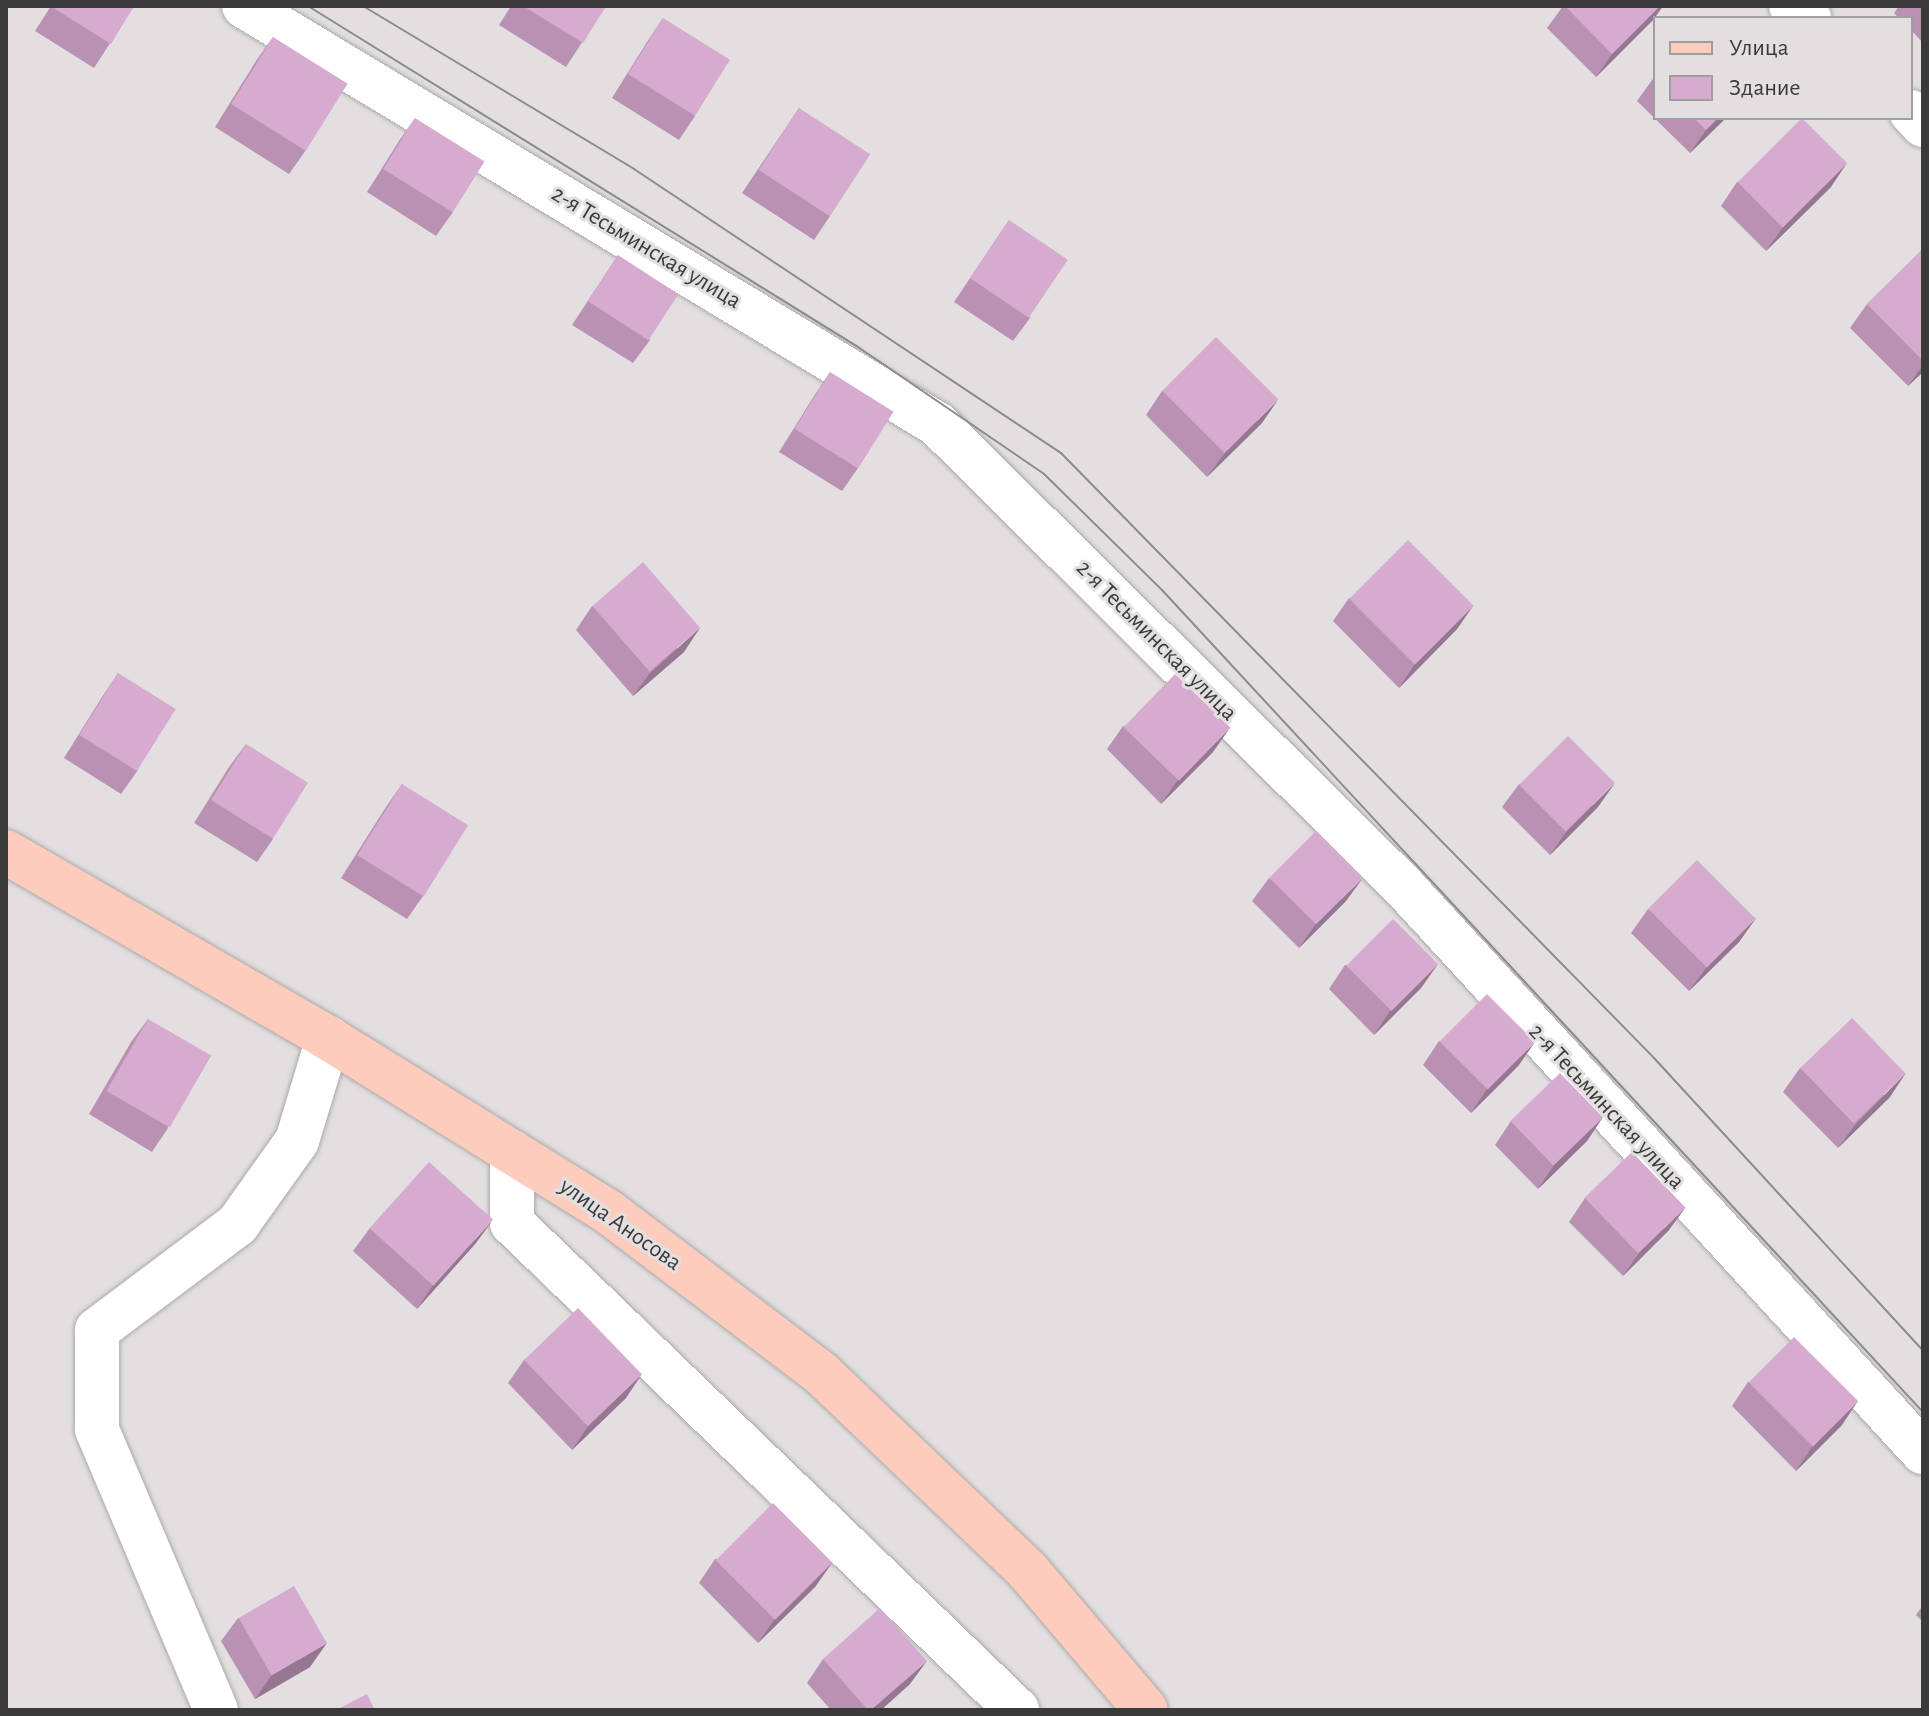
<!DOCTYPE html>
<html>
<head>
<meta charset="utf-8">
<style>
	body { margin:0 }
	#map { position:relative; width:1929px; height:1716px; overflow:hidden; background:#e3dfe0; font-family:"Alegreya Sans",sans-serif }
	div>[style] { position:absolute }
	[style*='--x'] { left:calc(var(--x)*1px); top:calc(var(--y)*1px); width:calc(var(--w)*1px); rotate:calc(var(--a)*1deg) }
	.roads { filter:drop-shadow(0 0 2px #aca9a9) drop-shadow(0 0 2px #aca9a9) }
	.minor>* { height:44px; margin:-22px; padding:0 22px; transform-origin:22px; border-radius:22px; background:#fff }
	.major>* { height:44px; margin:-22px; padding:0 22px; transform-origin:22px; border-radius:22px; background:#feccbc }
	.tram>* { height:2px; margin:-1px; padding:0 1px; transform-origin:1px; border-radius:1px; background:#8d8a8b }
	.wall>* { inset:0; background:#b992b3 }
	.shaded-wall>* { inset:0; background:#967792 }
	.building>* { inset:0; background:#d7aad0; transform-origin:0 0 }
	span { translate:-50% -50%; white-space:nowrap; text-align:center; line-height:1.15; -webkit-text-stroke:6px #e3dfe0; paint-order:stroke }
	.street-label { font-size:24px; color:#3b3a3a }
	.frame { position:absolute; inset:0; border:8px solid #3b3a3a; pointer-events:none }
	.legend { position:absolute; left:1653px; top:16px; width:260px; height:104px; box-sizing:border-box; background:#e3dfe0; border:2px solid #a09d9e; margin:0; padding:10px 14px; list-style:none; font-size:24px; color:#3b3a3a }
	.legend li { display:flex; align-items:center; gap:16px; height:40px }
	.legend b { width:40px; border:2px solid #a09d9e }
</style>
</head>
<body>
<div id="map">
	<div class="roads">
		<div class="minor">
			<i style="--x:244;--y:6;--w:809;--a:31.1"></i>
			<i style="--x:937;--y:424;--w:656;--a:44.75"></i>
			<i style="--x:1403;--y:886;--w:769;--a:47.43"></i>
			<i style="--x:1791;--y:6;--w:22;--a:34"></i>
			<i style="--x:1911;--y:112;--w:18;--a:47"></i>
			<i style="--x:512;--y:1152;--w:71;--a:90"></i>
			<i style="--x:512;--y:1223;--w:702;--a:43.96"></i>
			<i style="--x:216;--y:1710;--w:305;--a:-113"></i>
			<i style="--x:97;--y:1429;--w:99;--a:-90"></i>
			<i style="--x:97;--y:1330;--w:175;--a:-36.9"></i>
			<i style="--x:237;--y:1225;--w:103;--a:-54.5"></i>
			<i style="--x:297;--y:1141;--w:108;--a:-73.2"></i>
		</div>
		<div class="major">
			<i style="--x:6;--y:852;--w:372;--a:30"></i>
			<i style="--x:328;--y:1038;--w:332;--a:31.8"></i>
			<i style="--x:610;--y:1213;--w:266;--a:37.2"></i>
			<i style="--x:822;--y:1374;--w:285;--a:43.7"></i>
			<i style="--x:1028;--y:1571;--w:182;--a:49.7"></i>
		</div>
	</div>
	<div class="tram">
		<i style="--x:308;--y:6;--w:647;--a:31.8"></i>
		<i style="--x:858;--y:347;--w:225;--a:34.3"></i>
		<i style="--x:1044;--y:474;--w:165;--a:44.5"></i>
		<i style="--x:1162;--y:590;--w:1120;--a:47.21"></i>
		<i style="--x:363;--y:6;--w:316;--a:31"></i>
		<i style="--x:634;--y:169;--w:513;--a:33.63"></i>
		<i style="--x:1061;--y:453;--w:847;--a:45.57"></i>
		<i style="--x:1654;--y:1058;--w:398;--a:47.4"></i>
	</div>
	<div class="wall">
		<i style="clip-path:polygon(51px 6px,134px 6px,94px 68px,35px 31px)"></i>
		<i style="clip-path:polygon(511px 6px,606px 6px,566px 67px,499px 25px)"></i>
		<i style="clip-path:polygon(1563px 6px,1663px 6px,1653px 20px,1596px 77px,1547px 28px)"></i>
		<i style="clip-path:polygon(1899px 6px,1923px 6px,1923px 43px,1911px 30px,1911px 18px,1899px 18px,1894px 13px)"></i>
		<i style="clip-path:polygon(663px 18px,695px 116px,679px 140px,612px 98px,647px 42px)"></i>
		<i style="clip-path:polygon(273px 37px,306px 150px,289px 174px,215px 127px,256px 61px)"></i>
		<i style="clip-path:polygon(1655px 76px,1655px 118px,1726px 118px,1690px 153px,1637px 101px)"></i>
		<i style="clip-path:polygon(799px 108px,830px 216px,814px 240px,742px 193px)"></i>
		<i style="clip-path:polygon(415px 118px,453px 212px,436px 236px,367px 192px,399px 141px)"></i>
		<i style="clip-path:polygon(1737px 182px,1831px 187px,1766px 251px,1721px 206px)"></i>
		<i style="clip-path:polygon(1009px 220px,1030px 318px,1013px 341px,954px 302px)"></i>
		<i style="clip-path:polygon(1923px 249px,1923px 372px,1908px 386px,1850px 328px,1867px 304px)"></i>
		<i style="clip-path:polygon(618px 255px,650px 340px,633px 363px,572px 325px)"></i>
		<i style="clip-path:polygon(830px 372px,858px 468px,842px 491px,779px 452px,814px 396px)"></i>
		<i style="clip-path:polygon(1162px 391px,1262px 423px,1207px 477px,1146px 415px)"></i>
		<i style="clip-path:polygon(1349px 598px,1473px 606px,1457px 629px,1399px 688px,1333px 621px)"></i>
		<i style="clip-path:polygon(592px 606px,684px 652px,633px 696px,576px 630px)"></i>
		<i style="clip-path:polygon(118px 673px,138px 770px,121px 794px,64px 758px,102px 697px)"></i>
		<i style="clip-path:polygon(1123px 726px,1213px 752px,1161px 804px,1107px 749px)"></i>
		<i style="clip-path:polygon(246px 744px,273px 839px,257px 862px,194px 823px,229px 767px)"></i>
		<i style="clip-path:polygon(402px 784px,423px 896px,407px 919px,341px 878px,386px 807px)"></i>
		<i style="clip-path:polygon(1519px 784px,1598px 807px,1550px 855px,1502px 807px)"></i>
		<i style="clip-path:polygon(1269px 878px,1346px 901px,1299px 948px,1252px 901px)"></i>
		<i style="clip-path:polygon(1648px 909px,1756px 918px,1739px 942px,1689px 991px,1631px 933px)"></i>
		<i style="clip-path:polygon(1438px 964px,1421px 988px,1374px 1035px,1329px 989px,1345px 965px)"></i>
		<i style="clip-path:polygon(148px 1019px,168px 1128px,152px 1152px,89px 1114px,131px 1042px)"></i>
		<i style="clip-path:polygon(1439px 1041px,1519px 1065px,1471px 1113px,1423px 1065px)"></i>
		<i style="clip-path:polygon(1800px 1068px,1890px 1097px,1838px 1148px,1783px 1092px)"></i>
		<i style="clip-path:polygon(1603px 1117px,1587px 1141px,1538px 1189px,1495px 1145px,1511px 1121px)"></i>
		<i style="clip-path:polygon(1585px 1198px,1669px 1230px,1623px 1276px,1569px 1222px)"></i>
		<i style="clip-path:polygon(370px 1228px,476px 1243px,417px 1309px,353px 1251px)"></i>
		<i style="clip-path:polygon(524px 1360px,626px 1398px,572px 1450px,508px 1383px)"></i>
		<i style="clip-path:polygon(1748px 1382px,1842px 1425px,1796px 1471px,1732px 1406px)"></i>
		<i style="clip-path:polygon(715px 1559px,832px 1563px,815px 1587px,758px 1643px,699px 1583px)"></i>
		<i style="clip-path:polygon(1923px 1605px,1923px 1622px,1916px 1615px)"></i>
		<i style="clip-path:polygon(238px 1618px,310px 1667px,255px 1699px,221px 1641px)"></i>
		<i style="clip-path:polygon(823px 1659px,910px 1684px,881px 1710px,831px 1710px,807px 1683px)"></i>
	</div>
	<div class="shaded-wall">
		<i style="clip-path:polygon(1660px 6px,1663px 6px,1653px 20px,1596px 77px,1612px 54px)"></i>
		<i style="clip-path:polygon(1718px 118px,1726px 118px,1690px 153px,1706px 130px)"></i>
		<i style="clip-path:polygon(1847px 163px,1831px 187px,1766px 251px,1783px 227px)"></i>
		<i style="clip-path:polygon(1923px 365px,1923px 372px,1908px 386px)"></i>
		<i style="clip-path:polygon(1278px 400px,1262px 423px,1207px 477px,1224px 454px)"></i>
		<i style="clip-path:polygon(1473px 606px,1457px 629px,1399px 688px,1415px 664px)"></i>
		<i style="clip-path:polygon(700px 628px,684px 652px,633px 696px,650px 673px)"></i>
		<i style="clip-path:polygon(1230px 728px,1213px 752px,1161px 804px,1177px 781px)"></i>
		<i style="clip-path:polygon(1615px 783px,1598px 807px,1550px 855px,1566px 832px)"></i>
		<i style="clip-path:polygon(1363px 878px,1346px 901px,1299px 948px,1315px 925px)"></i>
		<i style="clip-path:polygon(1756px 918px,1739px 942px,1689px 991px,1706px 968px)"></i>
		<i style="clip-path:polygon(1438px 964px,1421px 988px,1374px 1035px,1390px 1011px)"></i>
		<i style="clip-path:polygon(1535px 1042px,1519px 1065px,1471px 1113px,1487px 1089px)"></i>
		<i style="clip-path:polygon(1906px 1073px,1890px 1097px,1838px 1148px,1855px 1125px)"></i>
		<i style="clip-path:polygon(1603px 1117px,1587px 1141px,1538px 1189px,1554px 1165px)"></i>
		<i style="clip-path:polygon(1686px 1207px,1669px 1230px,1623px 1276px,1639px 1253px)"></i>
		<i style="clip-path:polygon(493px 1220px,476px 1243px,417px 1309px,433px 1285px)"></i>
		<i style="clip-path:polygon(642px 1374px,626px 1398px,572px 1450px,588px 1426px)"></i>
		<i style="clip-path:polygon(1858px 1401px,1842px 1425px,1796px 1471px,1812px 1447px)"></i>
		<i style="clip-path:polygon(832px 1563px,815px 1587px,758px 1643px,774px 1620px)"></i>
		<i style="clip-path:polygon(327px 1643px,310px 1667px,255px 1699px,271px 1676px)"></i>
		<i style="clip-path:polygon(927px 1661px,910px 1684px,881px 1710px,871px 1710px)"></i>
	</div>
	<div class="building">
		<i style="clip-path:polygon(52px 6px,134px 6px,111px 44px,52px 7px)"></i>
		<i style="clip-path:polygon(523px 6px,606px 6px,583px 43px)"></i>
		<i style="clip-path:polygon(1565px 6px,1660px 6px,1612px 54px)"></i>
		<i style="left:663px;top:18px;width:79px;height:66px;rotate:32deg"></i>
		<i style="left:273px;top:37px;width:88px;height:79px;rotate:32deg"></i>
		<i style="left:799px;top:108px;width:85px;height:74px;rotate:33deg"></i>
		<i style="left:415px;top:118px;width:82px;height:60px;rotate:32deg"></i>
		<i style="clip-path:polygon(1694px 118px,1718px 118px,1706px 130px)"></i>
		<i style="left:1802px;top:118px;width:64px;height:91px;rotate:45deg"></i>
		<i style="left:1009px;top:220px;width:71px;height:70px;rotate:34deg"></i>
		<i style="clip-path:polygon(1923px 249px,1923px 361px,1867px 304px)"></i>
		<i style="left:618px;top:255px;width:72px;height:55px;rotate:33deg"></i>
		<i style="left:1216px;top:337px;width:88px;height:76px;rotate:45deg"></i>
		<i style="left:830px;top:372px;width:75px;height:67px;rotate:32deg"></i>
		<i style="left:1408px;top:540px;width:93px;height:83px;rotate:45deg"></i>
		<i style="left:643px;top:562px;width:87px;height:67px;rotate:49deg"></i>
		<i style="left:118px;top:673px;width:68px;height:73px;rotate:32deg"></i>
		<i style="left:1175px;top:674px;width:77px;height:74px;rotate:44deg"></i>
		<i style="left:1568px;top:736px;width:66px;height:69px;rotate:45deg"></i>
		<i style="left:246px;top:744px;width:73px;height:66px;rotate:32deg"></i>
		<i style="left:402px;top:784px;width:78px;height:84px;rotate:32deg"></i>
		<i style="left:1316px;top:831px;width:66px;height:66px;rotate:45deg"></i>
		<i style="left:1697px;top:860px;width:83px;height:69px;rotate:45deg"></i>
		<i style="left:1393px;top:919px;width:64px;height:66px;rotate:45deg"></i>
		<i style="left:1487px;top:994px;width:68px;height:67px;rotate:45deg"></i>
		<i style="left:1852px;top:1018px;width:77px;height:72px;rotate:46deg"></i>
		<i style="left:148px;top:1019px;width:73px;height:83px;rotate:30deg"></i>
		<i style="left:1560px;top:1073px;width:62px;height:69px;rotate:46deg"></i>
		<i style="left:1632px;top:1152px;width:77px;height:66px;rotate:46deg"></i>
		<i style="left:429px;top:1162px;width:86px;height:89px;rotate:42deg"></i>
		<i style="left:578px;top:1308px;width:92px;height:75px;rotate:46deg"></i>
		<i style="left:1794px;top:1337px;width:91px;height:64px;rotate:45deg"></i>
		<i style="left:773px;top:1503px;width:84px;height:81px;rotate:45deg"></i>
		<i style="left:294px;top:1586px;width:66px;height:64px;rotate:60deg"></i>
		<i style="clip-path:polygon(880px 1608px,927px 1661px,871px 1710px,868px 1710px,823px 1659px)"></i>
		<i style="clip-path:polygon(367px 1694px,375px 1710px,336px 1710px)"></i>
	</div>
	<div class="street-label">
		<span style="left:646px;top:248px;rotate:31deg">2-я Тесьминская улица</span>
		<span style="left:1156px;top:641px;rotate:45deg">2-я Тесьминская улица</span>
		<span style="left:1606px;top:1107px;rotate:47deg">2-я Тесьминская улица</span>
		<span style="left:620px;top:1225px;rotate:35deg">улица Аносова</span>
	</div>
	<div class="frame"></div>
	<ul class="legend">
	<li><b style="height:10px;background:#feccbc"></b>Улица</li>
	<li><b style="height:22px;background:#d7aad0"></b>Здание</li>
	</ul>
</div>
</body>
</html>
